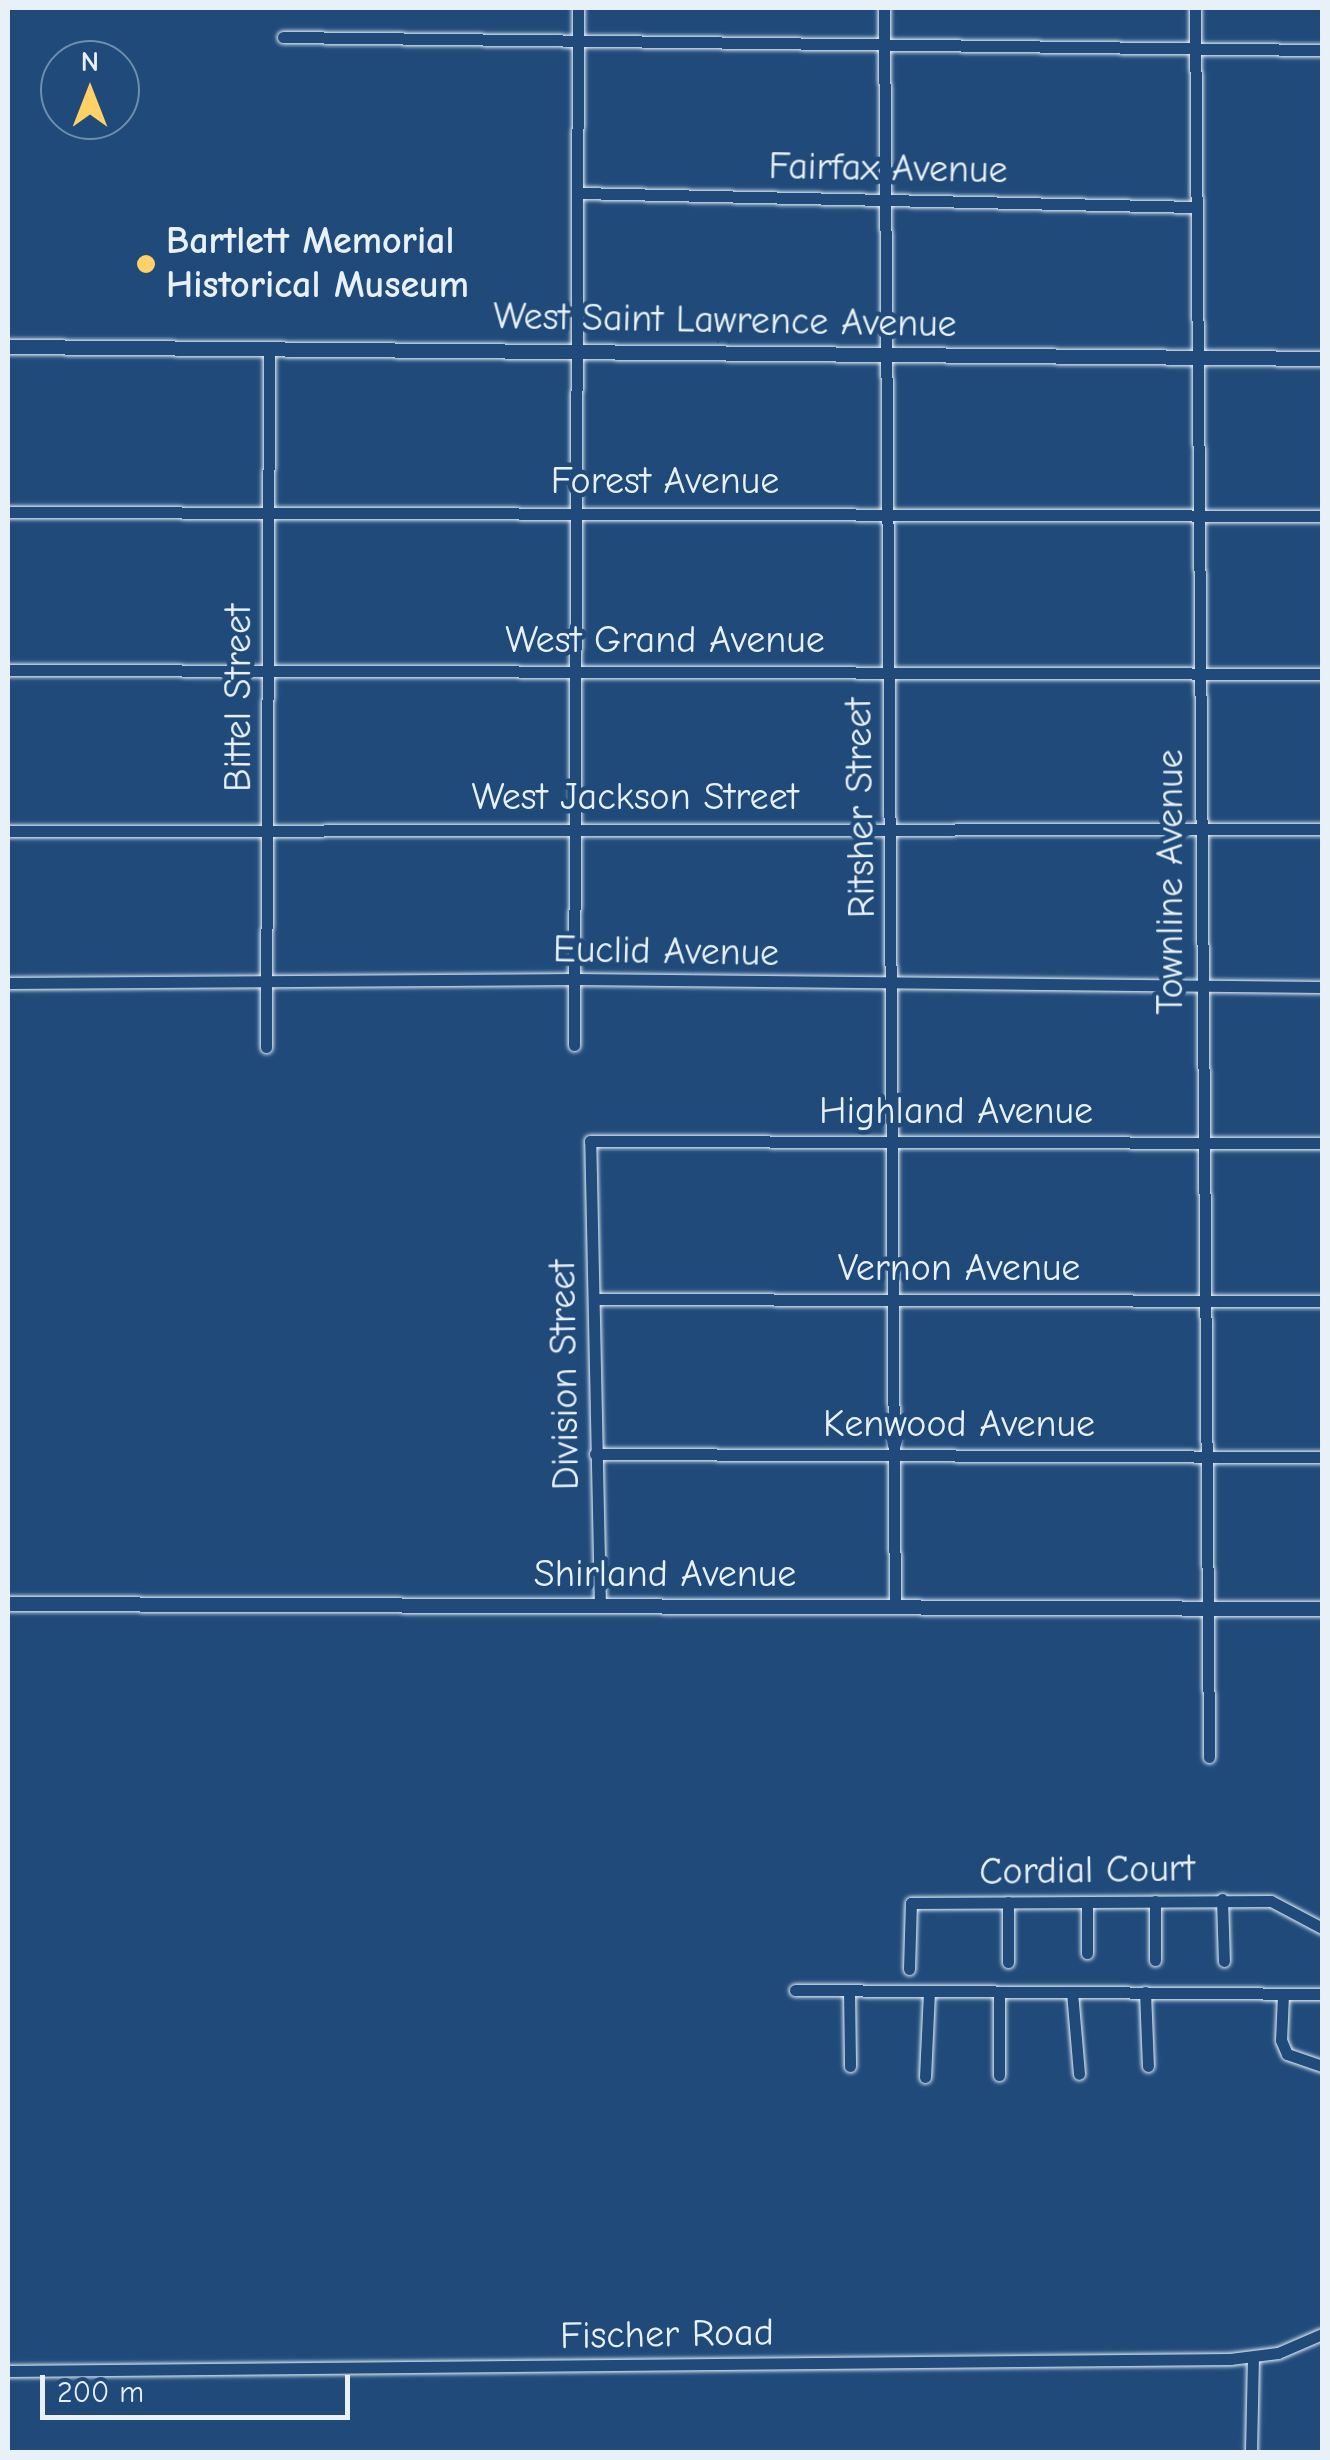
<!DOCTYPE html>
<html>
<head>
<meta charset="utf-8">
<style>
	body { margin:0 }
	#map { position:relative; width:1330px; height:2460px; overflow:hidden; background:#1f4a7a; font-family:"Comic Neue",sans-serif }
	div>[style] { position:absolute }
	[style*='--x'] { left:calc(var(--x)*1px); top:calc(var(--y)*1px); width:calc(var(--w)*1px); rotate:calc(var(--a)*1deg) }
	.roads { filter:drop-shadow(0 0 2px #e8f1f8) drop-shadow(0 0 2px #e8f1f8) }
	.minor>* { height:11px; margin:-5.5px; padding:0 5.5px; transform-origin:5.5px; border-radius:5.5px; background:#1f4a7a }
	.tertiary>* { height:14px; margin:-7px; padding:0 7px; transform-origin:7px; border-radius:7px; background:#1f4a7a }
	.dots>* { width:28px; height:28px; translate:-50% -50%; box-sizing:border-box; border:5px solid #1f4a7a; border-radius:50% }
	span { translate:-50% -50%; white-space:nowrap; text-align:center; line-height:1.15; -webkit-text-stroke:9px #1f4a7a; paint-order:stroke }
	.street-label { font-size:38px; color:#e8f1f8 }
	.poi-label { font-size:38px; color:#e8f1f8; font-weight:700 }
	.left { translate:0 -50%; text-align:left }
	.frame { position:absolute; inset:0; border:10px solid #e8f1f8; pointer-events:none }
	.north { position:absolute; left:40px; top:40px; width:100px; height:100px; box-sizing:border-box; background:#1f4a7a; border:2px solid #6f8dac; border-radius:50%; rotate:0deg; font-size:28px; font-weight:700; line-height:40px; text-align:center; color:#e8f1f8 }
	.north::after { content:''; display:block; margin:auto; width:35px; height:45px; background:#ffd166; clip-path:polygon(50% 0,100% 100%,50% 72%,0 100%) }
	.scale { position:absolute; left:40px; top:2375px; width:310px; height:45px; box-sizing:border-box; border:5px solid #e8f1f8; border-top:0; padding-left:12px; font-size:30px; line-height:35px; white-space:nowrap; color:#e8f1f8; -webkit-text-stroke:8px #1f4a7a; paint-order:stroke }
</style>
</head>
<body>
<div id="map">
	<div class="roads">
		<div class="minor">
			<i style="--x:884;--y:8;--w:1600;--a:89.61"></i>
			<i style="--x:1195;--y:8;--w:1749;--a:89.54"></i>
			<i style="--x:283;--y:37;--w:1039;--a:0.72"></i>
			<i style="--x:578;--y:193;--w:618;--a:1.3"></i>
			<i style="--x:8;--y:512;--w:1314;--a:0.17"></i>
			<i style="--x:8;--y:670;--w:1314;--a:0.17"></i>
			<i style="--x:8;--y:831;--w:1314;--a:-0.09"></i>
			<i style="--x:8;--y:983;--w:567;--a:-0.4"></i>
			<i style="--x:575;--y:979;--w:747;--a:0.61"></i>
			<i style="--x:574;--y:1045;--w:1037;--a:-89.78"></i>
			<i style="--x:266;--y:1047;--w:699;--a:-89.75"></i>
			<i style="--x:594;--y:1299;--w:728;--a:0.16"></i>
			<i style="--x:595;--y:1454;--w:727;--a:0.24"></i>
			<i style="--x:600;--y:1607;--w:466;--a:-91.2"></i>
			<i style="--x:590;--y:1141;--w:732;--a:0.16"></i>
			<i style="--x:1222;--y:1899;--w:62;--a:88.2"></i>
			<i style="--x:1155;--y:1901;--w:59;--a:90"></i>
			<i style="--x:1008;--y:1902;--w:60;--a:90"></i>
			<i style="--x:1087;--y:1903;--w:50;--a:90"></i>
			<i style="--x:909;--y:1969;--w:66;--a:-88.3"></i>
			<i style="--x:911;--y:1903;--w:360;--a:-0.3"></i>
			<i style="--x:1271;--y:1901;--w:58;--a:27.9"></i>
			<i style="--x:795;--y:1990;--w:527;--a:0.43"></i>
			<i style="--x:849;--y:1990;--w:76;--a:89.2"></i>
			<i style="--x:999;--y:1992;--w:83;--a:90"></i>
			<i style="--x:1072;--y:1992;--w:82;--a:85.1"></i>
			<i style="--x:1145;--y:1992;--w:74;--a:87.7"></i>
			<i style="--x:1283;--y:1995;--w:45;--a:92.5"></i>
			<i style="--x:1281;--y:2040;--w:15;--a:67"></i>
			<i style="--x:1287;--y:2054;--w:37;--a:19"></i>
			<i style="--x:925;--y:2077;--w:86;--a:-87.3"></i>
			<i style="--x:8;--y:2371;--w:1222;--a:-0.56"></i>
			<i style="--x:1230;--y:2359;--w:48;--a:-7.1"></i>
			<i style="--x:1278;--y:2353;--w:48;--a:-23.4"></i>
			<i style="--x:1251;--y:2452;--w:95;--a:-88.8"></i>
		</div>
		<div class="tertiary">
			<i style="--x:8;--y:347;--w:1314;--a:0.52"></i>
			<i style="--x:8;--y:1604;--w:1314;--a:0.22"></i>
		</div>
	</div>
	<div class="dots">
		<i style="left:146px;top:264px;background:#ffd166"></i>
	</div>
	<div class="street-label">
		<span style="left:888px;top:169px;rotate:1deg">Fairfax Avenue</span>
		<span style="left:725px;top:321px;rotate:1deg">West Saint Lawrence Avenue</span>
		<span style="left:665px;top:482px">Forest Avenue</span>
		<span style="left:665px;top:641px">West Grand Avenue</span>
		<span style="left:239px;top:698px;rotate:-90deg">Bittel Street</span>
		<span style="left:635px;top:798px">West Jackson Street</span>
		<span style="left:861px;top:808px;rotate:-91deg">Ritsher Street</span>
		<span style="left:1171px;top:882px;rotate:-90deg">Townline Avenue</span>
		<span style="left:666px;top:952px;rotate:1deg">Euclid Avenue</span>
		<span style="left:956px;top:1112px">Highland Avenue</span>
		<span style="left:959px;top:1269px">Vernon Avenue</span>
		<span style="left:565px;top:1375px;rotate:-91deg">Division Street</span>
		<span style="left:959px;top:1425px">Kenwood Avenue</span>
		<span style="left:665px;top:1575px">Shirland Avenue</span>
		<span style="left:1087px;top:1871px;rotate:-1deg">Cordial Court</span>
		<span style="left:667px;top:2335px;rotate:-1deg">Fischer Road</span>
	</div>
	<div class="poi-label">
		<span class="left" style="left:166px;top:264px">Bartlett Memorial<br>Historical Museum</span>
	</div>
	<div class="frame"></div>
	<div class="north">N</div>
	<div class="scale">200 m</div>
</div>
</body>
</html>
